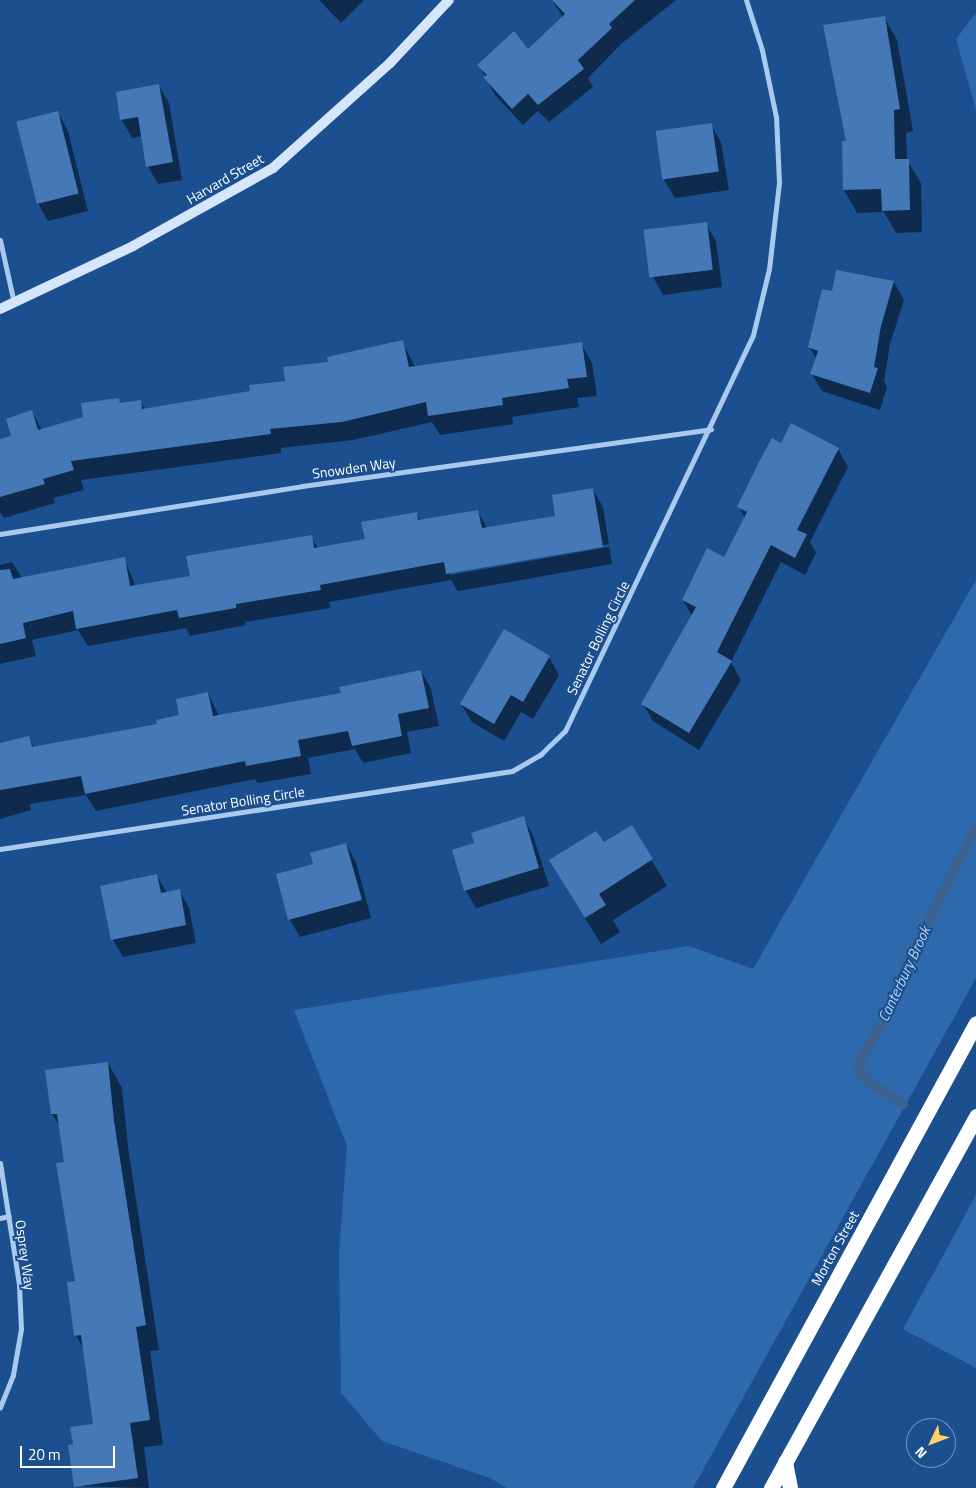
<!DOCTYPE html>
<html>
<head>
<meta charset="utf-8">
<style>
	body { margin:0 }
	#map { position:relative; width:976px; height:1488px; overflow:hidden; background:#1b4f8f; font-family:"Titillium Web",sans-serif }
	div>[style] { position:absolute }
	[style*='--x'] { left:calc(var(--x)*1px); top:calc(var(--y)*1px); width:calc(var(--w)*1px); rotate:calc(var(--a)*1deg) }
	.green>* { inset:0; background:#2e69ad }
	.shadow>* { inset:0; background:#0007 }
	.stream>* { height:10px; margin:-5px; padding:0 5px; transform-origin:5px; border-radius:5px; background:#3c6290 }
	.building>* { inset:0; background:#4478b7; transform-origin:0 0 }
	.street>* { height:5px; margin:-2.5px; padding:0 2.5px; transform-origin:2.5px; border-radius:2.5px; background:#a9c9ee }
	.secondary>* { height:10px; margin:-5px; padding:0 5px; transform-origin:5px; border-radius:5px; background:#d6e6fa }
	.highway>* { height:15px; margin:-7.5px; padding:0 7.5px; transform-origin:7.5px; border-radius:7.5px; background:#fff }
	span { translate:-50% -50%; white-space:nowrap; text-align:center; line-height:1.15; -webkit-text-stroke:4px #1b4f8f; paint-order:stroke }
	.street-label { font-size:14px; color:#fff }
	.water-label { font-size:15px; color:#b5d3f5; font-style:italic }
	.north { position:absolute; left:906px; top:1418px; width:50px; height:50px; box-sizing:border-box; background:#1b4f8f; border:1px solid #7695bc; border-radius:50%; rotate:227deg; font-size:14px; font-weight:700; line-height:20px; text-align:center; color:#fff }
	.north::after { content:''; display:block; margin:auto; width:18px; height:22px; background:#ffd166; clip-path:polygon(50% 0,100% 100%,50% 72%,0 100%) }
	.scale { position:absolute; left:20px; top:1446px; width:95px; height:22px; box-sizing:border-box; border:2px solid #fff; border-top:0; padding-left:6px; font-size:15px; line-height:18px; white-space:nowrap; color:#fff; -webkit-text-stroke:4px #1b4f8f; paint-order:stroke }
</style>
</head>
<body>
<div id="map">
	<div class="green">
		<i style="clip-path:polygon(976px 13px,976px 110px,956px 39px)"></i>
		<i style="clip-path:polygon(976px 580px,976px 978px,693px 1488px,507px 1488px,490px 1478px,382px 1441px,341px 1393px,339px 1254px,347px 1146px,294px 1010px,689px 946px,753px 969px)"></i>
		<i style="clip-path:polygon(976px 1195px,976px 1368px,903px 1329px)"></i>
	</div>
	<div class="shadow">
		<i style="clip-path:polygon(319px 0,364px 0,341px 23px)"></i>
		<i style="clip-path:polygon(552px 0,676px 0,621px 44px,588px 78px,593px 87px,549px 122px,538px 111px,523px 125px,495px 95px,479px 65px,528px 50px,563px 17px)"></i>
		<i style="clip-path:polygon(884px 17px,897px 40px,913px 131px,906px 133px,907px 160px,921px 183px,922px 232px,896px 233px,884px 212px,857px 213px,844px 190px,843px 142px,848px 142px)"></i>
		<i style="clip-path:polygon(159px 86px,169px 103px,182px 180px,158px 184px,148px 166px,142px 136px,132px 138px,122px 120px,117px 93px)"></i>
		<i style="clip-path:polygon(58px 113px,68px 131px,88px 211px,48px 221px,38px 203px)"></i>
		<i style="clip-path:polygon(711px 125px,721px 142px,729px 190px,675px 198px,664px 180px)"></i>
		<i style="clip-path:polygon(706px 224px,716px 241px,722px 287px,663px 295px,653px 277px)"></i>
		<i style="clip-path:polygon(894px 282px,904px 300px,890px 344px,884px 381px,887px 387px,880px 410px,822px 391px,812px 374px,816px 359px,810px 347px,833px 292px)"></i>
		<i style="clip-path:polygon(402px 341px,415px 367px,581px 343px,592px 363px,597px 396px,577px 398px,579px 407px,512px 417px,513px 424px,440px 435px,432px 422px,353px 440px,281px 448px,281px 453px,81px 480px,84px 490px,53px 498px,55px 503px,4px 518px,0 512px,0 440px,12px 436px,32px 412px,42px 430px,84px 418px,118px 399px,121px 404px,140px 401px,145px 409px,251px 392px)"></i>
		<i style="clip-path:polygon(781px 445px,838px 449px,848px 467px,810px 542px,816px 553px,805px 575px,781px 562px,731px 662px,741px 680px,699px 750px,653px 721px,643px 704px,692px 616px,683px 600px,724px 558px,745px 518px,739px 507px)"></i>
		<i style="clip-path:polygon(evenodd,593px 490px,603px 507px,612px 564px,458px 591px,451px 580px,329px 602px,330px 608px,245px 622px,246px 625px,190px 636px,186px 628px,88px 646px,78px 630px,32px 640px,36px 656px,0 664px,0 565px,12px 562px,22px 578px,124px 558px,136px 587px,191px 577px,311px 537px,318px 548px,366px 540px,416px 513px,421px 521px,478px 512px,487px 528px,557px 517px,593px 490px,609px 544px,609px 547px,450px 575px,450px 572px,609px 544px)"></i>
		<i style="clip-path:polygon(549px 657px,559px 675px,533px 719px,521px 712px,504px 741px,472px 722px,461px 704px)"></i>
		<i style="clip-path:polygon(421px 671px,431px 689px,439px 726px,407px 732px,411px 753px,363px 763px,355px 749px,308px 758px,311px 774px,258px 783px,255px 779px,96px 811px,86px 795px,30px 804px,31px 810px,0 819px,0 745px,28px 737px,34px 748px,158px 725px,181px 716px,208px 693px,219px 716px,342px 694px)"></i>
		<i style="clip-path:polygon(523px 818px,533px 835px,549px 886px,476px 908px,466px 891px,453px 851px,476px 844px)"></i>
		<i style="clip-path:polygon(631px 826px,667px 886px,613px 920px,620px 932px,601px 944px,550px 861px,603px 844px)"></i>
		<i style="clip-path:polygon(346px 844px,356px 862px,371px 918px,300px 937px,290px 920px,277px 875px,314px 865px)"></i>
		<i style="clip-path:polygon(157px 876px,167px 893px,179px 890px,189px 908px,196px 943px,123px 957px,113px 940px)"></i>
		<i style="clip-path:polygon(108px 1063px,122px 1088px,128px 1147px,159px 1350px,150px 1351px,163px 1445px,144px 1447px,149px 1488px,75px 1486px,75px 1445px,95px 1425px,84px 1350px,76px 1335px,77px 1282px,66px 1163px,61px 1129px,52px 1114px)"></i>
	</div>
	<div class="stream">
		<i style="--x:903;--y:1104;--w:44;--a:-147"></i>
		<i style="--x:866;--y:1080;--w:11;--a:-131"></i>
		<i style="--x:859;--y:1072;--w:9;--a:-90"></i>
		<i style="--x:859;--y:1063;--w:60;--a:-60"></i>
		<i style="--x:889;--y:1011;--w:53;--a:-69.2"></i>
		<i style="--x:908;--y:961;--w:149;--a:-62.9"></i>
	</div>
	<div class="building">
		<i style="clip-path:polygon(552px 0,635px 0,609px 24px,612px 28px,578px 60px,584px 69px,538px 105px,528px 94px,512px 109px,483px 77px,487px 75px,477px 65px,514px 31px,528px 49px,565px 14px)"></i>
		<i style="clip-path:polygon(885px 16px,900px 109px,894px 110px,895px 159px,909px 159px,910px 210px,882px 211px,881px 189px,843px 190px,842px 141px,846px 141px,823px 25px)"></i>
		<i style="clip-path:polygon(159px 84px,173px 162px,146px 167px,138px 117px,120px 120px,116px 92px)"></i>
		<i style="left:58px;top:111px;width:85px;height:43px;rotate:76deg"></i>
		<i style="left:712px;top:123px;width:49px;height:57px;rotate:82deg"></i>
		<i style="left:707px;top:222px;width:48px;height:64px;rotate:83deg"></i>
		<i style="clip-path:polygon(836px 270px,894px 281px,881px 326px,874px 367px,878px 368px,870px 393px,810px 374px,818px 351px,808px 347px,822px 289px,832px 291px)"></i>
		<i style="clip-path:polygon(403px 340px,409px 367px,582px 342px,587px 377px,567px 379px,569px 388px,502px 398px,503px 405px,428px 416px,426px 402px,342px 422px,270px 429px,271px 434px,71px 461px,74px 470px,43px 479px,45px 484px,0 497px,0 439px,11px 436px,6px 419px,32px 410px,38px 430px,83px 417px,81px 403px,119px 398px,120px 403px,141px 400px,142px 409px,250px 391px,249px 385px,285px 381px,283px 367px,328px 362px,327px 357px)"></i>
		<i style="clip-path:polygon(791px 423px,839px 448px,797px 530px,807px 534px,795px 558px,771px 545px,717px 652px,732px 661px,689px 733px,641px 704px,696px 607px,682px 600px,707px 548px,724px 557px,747px 512px,737px 507px,760px 460px,772px 438px,781px 443px)"></i>
		<i style="clip-path:polygon(593px 488px,603px 547px,446px 574px,444px 562px,320px 585px,321px 590px,236px 604px,236px 608px,179px 618px,177px 610px,76px 629px,73px 611px,23px 623px,26px 638px,0 644px,0 570px,10px 569px,13px 579px,125px 557px,130px 586px,190px 576px,186px 556px,312px 535px,314px 548px,365px 539px,361px 522px,417px 512px,418px 520px,478px 510px,482px 528px,555px 516px,552px 495px)"></i>
		<i style="clip-path:polygon(504px 629px,550px 656px,523px 702px,511px 695px,494px 724px,460px 704px)"></i>
		<i style="clip-path:polygon(421px 670px,429px 708px,398px 714px,402px 736px,352px 746px,348px 731px,298px 740px,301px 756px,246px 766px,245px 761px,85px 794px,81px 776px,0 790px,0 743px,29px 736px,32px 747px,157px 724px,156px 720px,179px 715px,176px 699px,208px 692px,213px 716px,341px 693px,339px 687px)"></i>
		<i style="clip-path:polygon(524px 816px,539px 868px,464px 891px,452px 850px,474px 843px,471px 833px)"></i>
		<i style="clip-path:polygon(632px 825px,653px 859px,599px 894px,606px 905px,585px 918px,549px 860px,596px 831px,604px 842px)"></i>
		<i style="clip-path:polygon(346px 843px,362px 900px,288px 920px,276px 874px,313px 864px,310px 853px)"></i>
		<i style="clip-path:polygon(157px 874px,161px 893px,180px 889px,186px 925px,111px 940px,100px 886px)"></i>
		<i style="clip-path:polygon(108px 1062px,114px 1121px,146px 1325px,136px 1327px,150px 1420px,130px 1423px,138px 1478px,74px 1487px,68px 1445px,73px 1444px,70px 1427px,93px 1424px,81px 1335px,74px 1336px,67px 1282px,75px 1281px,56px 1163px,64px 1162px,57px 1114px,51px 1114px,45px 1070px)"></i>
	</div>
	<div class="street">
		<i style="--x:0;--y:240;--w:65;--a:77.5"></i>
		<i style="--x:0;--y:534;--w:306;--a:-9"></i>
		<i style="--x:302;--y:486;--w:413;--a:-7.9"></i>
		<i style="--x:0;--y:849;--w:518;--a:-8.66"></i>
		<i style="--x:512;--y:771;--w:34;--a:-30"></i>
		<i style="--x:541;--y:754;--w:33;--a:-44"></i>
		<i style="--x:565;--y:731;--w:438;--a:-64.6"></i>
		<i style="--x:753;--y:335;--w:68;--a:-76.4"></i>
		<i style="--x:769;--y:269;--w:88;--a:-83.4"></i>
		<i style="--x:779;--y:182;--w:65;--a:-92.6"></i>
		<i style="--x:776;--y:117;--w:68;--a:-101.8"></i>
		<i style="--x:762;--y:50;--w:52;--a:-107.7"></i>
		<i style="--x:0;--y:1163;--w:123;--a:81.1"></i>
		<i style="--x:19;--y:1285;--w:44;--a:87.4"></i>
		<i style="--x:21;--y:1329;--w:47;--a:99.9"></i>
		<i style="--x:13;--y:1375;--w:35;--a:112"></i>
		<i style="--x:0;--y:1218;--w:9;--a:-13"></i>
	</div>
	<div class="secondary">
		<i style="--x:0;--y:309;--w:147;--a:-25.3"></i>
		<i style="--x:133;--y:246;--w:160;--a:-29.1"></i>
		<i style="--x:273;--y:168;--w:157;--a:-41.9"></i>
		<i style="--x:390;--y:63;--w:86;--a:-46.9"></i>
	</div>
	<div class="highway">
		<i style="--x:785;--y:1462;--w:26;--a:79"></i>
		<i style="--x:723;--y:1488;--w:529;--a:-61.45"></i>
		<i style="--x:771;--y:1488;--w:425;--a:-61.1"></i>
	</div>
	<div class="street-label">
		<span style="left:225px;top:179px;rotate:-30deg">Harvard Street</span>
		<span style="left:354px;top:468px;rotate:-8deg">Snowden Way</span>
		<span style="left:598px;top:638px;rotate:-64deg">Senator Bolling Circle</span>
		<span style="left:243px;top:801px;rotate:-9deg">Senator Bolling Circle</span>
		<span style="left:835px;top:1248px;rotate:-61deg">Morton Street</span>
		<span style="left:25px;top:1255px;rotate:82deg">Osprey Way</span>
	</div>
	<div class="water-label">
		<span style="left:904px;top:974px;rotate:-65deg">Canterbury Brook</span>
	</div>
	<div class="north">N</div>
	<div class="scale">20 m</div>
</div>
</body>
</html>
